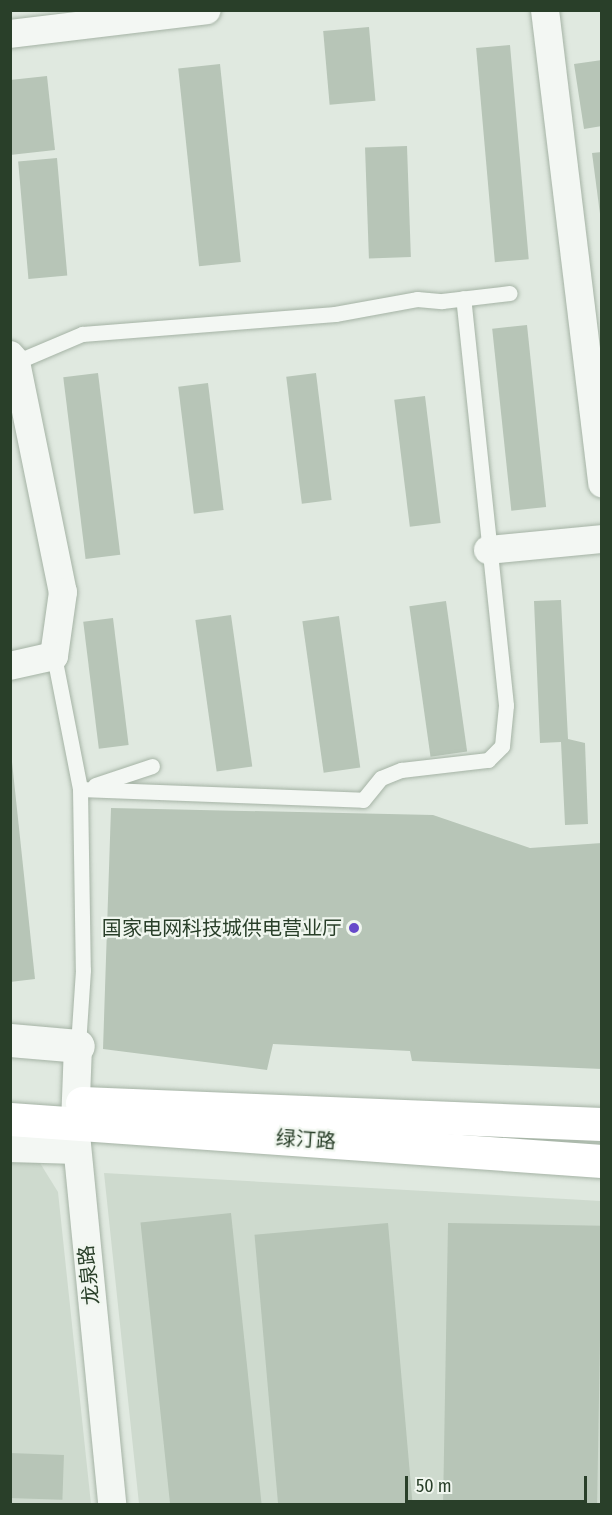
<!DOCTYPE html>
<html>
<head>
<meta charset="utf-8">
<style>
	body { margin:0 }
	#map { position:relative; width:612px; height:1515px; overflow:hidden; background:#e0e9e0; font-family:"Fira Sans Condensed","Noto Sans SC",sans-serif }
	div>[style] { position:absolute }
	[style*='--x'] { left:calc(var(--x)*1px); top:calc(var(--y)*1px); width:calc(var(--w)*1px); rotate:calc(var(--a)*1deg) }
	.built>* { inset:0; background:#cedace }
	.building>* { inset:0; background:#b7c5b7; transform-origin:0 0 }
	.roads { filter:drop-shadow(0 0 2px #a5b3a5) drop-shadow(0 0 2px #a5b3a5) }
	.service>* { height:15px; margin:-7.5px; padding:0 7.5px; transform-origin:7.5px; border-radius:7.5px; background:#f3f7f3 }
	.minor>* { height:28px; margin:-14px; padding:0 14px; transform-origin:14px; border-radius:14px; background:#f3f7f3 }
	.tertiary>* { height:33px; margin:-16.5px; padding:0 16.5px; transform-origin:16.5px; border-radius:16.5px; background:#f3f7f3 }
	.secondary>* { height:33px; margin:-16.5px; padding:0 16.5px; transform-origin:16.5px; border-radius:16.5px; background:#fff }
	.dots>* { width:16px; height:16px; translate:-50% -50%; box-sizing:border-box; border:3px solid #f0f6ef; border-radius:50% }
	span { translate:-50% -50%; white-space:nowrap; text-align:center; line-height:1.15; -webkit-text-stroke:4.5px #f0f6ef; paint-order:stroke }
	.poi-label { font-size:20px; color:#293f29 }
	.right { translate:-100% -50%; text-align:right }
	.street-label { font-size:20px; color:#293f29 }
	.frame { position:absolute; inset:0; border:12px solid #293f29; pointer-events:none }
	.scale { position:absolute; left:405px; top:1476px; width:182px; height:27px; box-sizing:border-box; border:3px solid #293f29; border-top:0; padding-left:8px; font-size:18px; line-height:21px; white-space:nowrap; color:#293f29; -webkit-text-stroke:4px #f0f6ef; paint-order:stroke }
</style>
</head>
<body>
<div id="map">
	<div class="built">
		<i style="clip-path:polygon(11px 1163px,40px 1163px,58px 1192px,91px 1504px,11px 1504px)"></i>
		<i style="clip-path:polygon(104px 1173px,601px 1201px,601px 1504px,139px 1504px)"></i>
	</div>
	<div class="building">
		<i style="left:369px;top:27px;width:74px;height:46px;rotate:85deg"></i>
		<i style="left:510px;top:45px;width:215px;height:34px;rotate:85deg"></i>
		<i style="clip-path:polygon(602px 60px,602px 126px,584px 129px,574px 64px)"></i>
		<i style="left:220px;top:64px;width:199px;height:42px;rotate:84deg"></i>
		<i style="clip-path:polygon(47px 76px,55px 150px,10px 155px,10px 80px)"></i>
		<i style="left:407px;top:146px;width:111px;height:42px;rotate:88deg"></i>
		<i style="clip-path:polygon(602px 152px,602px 214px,600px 214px,592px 153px)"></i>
		<i style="left:57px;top:158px;width:118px;height:39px;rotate:85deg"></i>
		<i style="left:527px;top:325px;width:183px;height:35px;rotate:84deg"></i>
		<i style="left:98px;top:373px;width:183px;height:35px;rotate:83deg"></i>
		<i style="left:316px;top:373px;width:128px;height:30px;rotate:83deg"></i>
		<i style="left:208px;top:383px;width:128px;height:30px;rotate:83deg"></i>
		<i style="left:425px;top:396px;width:128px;height:31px;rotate:83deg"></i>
		<i style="clip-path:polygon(561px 600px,568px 739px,585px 743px,588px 824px,565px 825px,561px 742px,540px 743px,534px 601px)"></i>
		<i style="left:446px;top:601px;width:152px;height:37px;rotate:82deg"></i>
		<i style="left:231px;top:615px;width:153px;height:36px;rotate:82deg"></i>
		<i style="left:339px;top:616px;width:153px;height:37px;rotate:82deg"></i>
		<i style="left:113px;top:618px;width:128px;height:30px;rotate:83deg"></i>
		<i style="clip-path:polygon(12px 762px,35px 979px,10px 982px,10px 763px)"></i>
		<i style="clip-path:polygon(111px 808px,433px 815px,530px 848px,602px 843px,602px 1069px,412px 1061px,410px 1051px,273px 1044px,267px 1070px,103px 1049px)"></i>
		<i style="left:231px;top:1213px;width:293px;height:91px;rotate:84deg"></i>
		<i style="left:388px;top:1223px;width:282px;height:134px;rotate:85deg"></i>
		<i style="left:448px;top:1223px;width:154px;height:281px;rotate:1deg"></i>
		<i style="left:10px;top:1453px;width:54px;height:45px;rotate:2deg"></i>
	</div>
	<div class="roads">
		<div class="service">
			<i style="--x:16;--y:367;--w:5;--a:-90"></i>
			<i style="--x:16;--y:362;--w:72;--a:-23"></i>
			<i style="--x:82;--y:334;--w:254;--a:-4.5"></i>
			<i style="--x:335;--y:314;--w:83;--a:-10.4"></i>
			<i style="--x:417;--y:299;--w:25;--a:5"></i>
			<i style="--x:442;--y:301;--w:68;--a:-6.7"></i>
			<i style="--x:54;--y:656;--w:136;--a:78.9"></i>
			<i style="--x:80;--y:789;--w:181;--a:89.1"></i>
			<i style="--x:83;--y:970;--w:76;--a:93.8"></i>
			<i style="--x:95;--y:785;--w:60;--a:-18.4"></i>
			<i style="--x:80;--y:789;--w:283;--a:2.2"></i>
			<i style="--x:363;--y:800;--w:28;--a:-51"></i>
			<i style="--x:381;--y:778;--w:22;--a:-22"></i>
			<i style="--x:401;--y:770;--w:88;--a:-6.6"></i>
			<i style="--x:488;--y:760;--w:20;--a:-45"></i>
			<i style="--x:502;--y:746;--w:41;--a:-84.4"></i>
			<i style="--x:506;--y:705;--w:409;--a:-96"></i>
		</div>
		<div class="minor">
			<i style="--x:545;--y:10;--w:477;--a:83.1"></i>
			<i style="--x:10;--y:34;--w:198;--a:-6.9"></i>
			<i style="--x:10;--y:355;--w:9;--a:49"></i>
			<i style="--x:16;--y:362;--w:235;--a:78.5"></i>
			<i style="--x:63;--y:592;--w:65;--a:98"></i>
			<i style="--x:54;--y:656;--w:45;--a:167.2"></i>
			<i style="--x:488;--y:550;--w:115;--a:-5.5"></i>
			<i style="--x:78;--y:1046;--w:78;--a:92.2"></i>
			<i style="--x:75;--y:1124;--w:382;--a:84.4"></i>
			<i style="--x:10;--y:1148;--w:67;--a:1.7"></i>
		</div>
		<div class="tertiary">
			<i style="--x:10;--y:1040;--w:68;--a:5"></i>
		</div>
		<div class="secondary">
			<i style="--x:82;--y:1103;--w:520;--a:2.31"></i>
			<i style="--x:10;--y:1119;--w:593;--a:4.06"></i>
		</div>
	</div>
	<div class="dots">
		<i style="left:354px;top:928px;background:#6649ca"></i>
	</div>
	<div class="poi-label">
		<span class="right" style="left:342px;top:928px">国家电网科技城供电营业厅</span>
	</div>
	<div class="street-label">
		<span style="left:306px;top:1140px;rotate:4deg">绿汀路</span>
		<span style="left:89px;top:1275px;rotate:-96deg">龙泉路</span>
	</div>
	<div class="frame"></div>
	<div class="scale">50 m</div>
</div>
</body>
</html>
